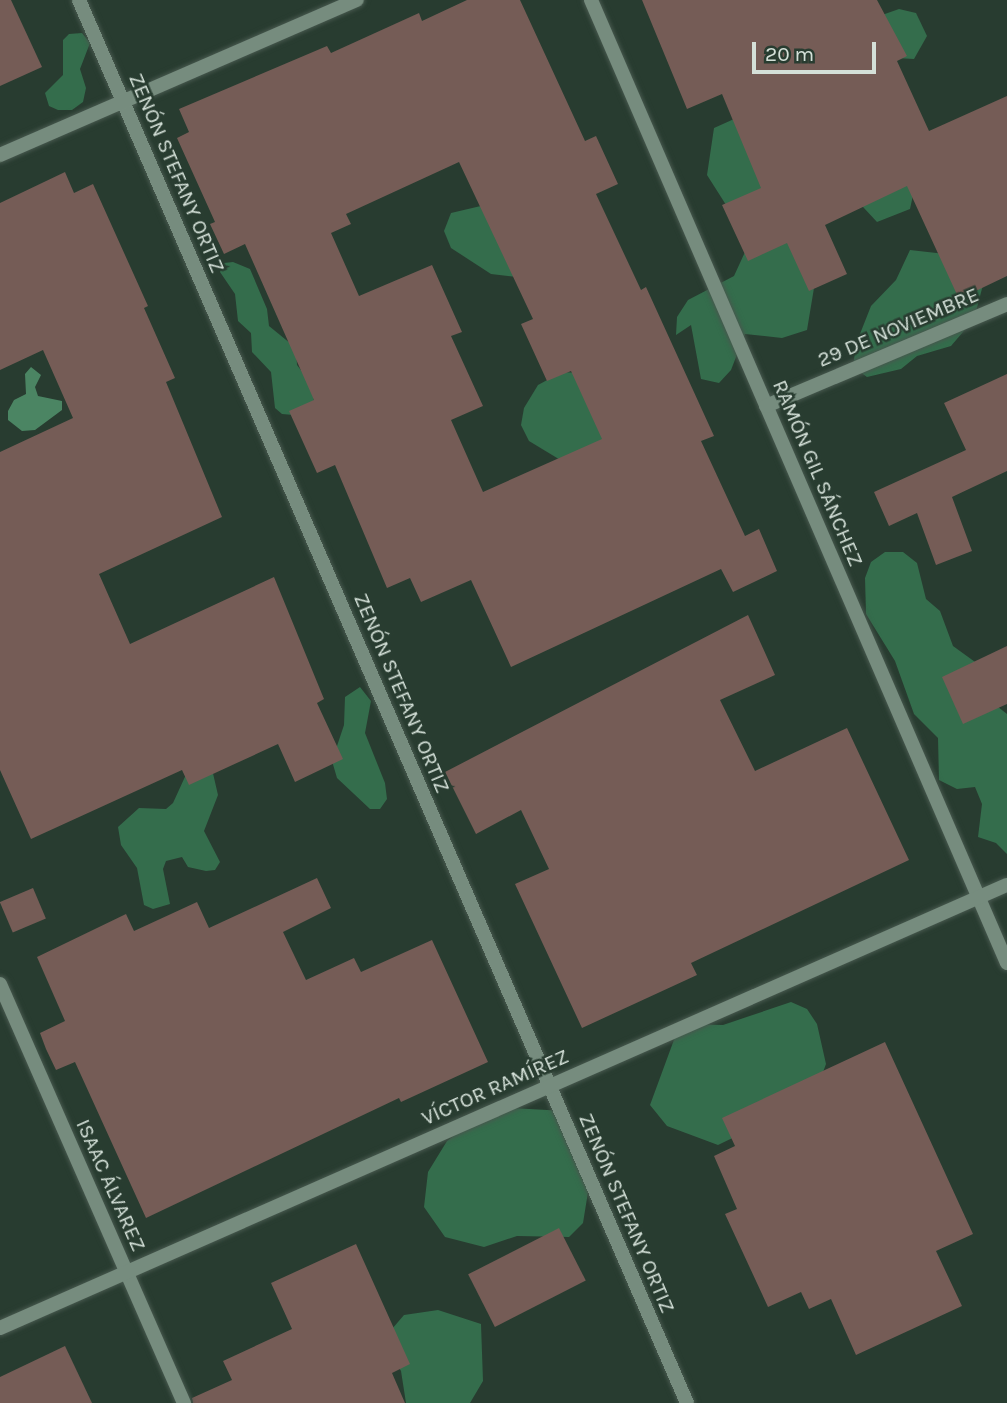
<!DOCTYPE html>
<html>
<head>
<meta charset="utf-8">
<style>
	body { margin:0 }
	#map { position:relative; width:1007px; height:1403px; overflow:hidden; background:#283c30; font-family:Karla,sans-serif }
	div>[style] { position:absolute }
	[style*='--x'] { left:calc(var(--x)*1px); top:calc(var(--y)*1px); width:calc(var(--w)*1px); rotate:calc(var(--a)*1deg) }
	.forest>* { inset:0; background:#346d4c }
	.water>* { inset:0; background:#4b8563 }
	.building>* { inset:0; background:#755c56; transform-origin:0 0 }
	.roads { filter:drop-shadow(0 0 2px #47584e) drop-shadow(0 0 2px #47584e) }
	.minor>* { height:14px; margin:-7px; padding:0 7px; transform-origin:7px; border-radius:7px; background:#768c7e }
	span { translate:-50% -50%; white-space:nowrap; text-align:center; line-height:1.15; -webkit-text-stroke:5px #283c30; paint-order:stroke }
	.street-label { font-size:21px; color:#d4e0d8 }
	.scale { position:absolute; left:752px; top:42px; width:124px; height:32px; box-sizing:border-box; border:4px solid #d4e0d8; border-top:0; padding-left:9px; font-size:21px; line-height:24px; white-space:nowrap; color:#d4e0d8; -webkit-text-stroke:5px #283c30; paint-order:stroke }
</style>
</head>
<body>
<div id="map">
	<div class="forest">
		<i style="clip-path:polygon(899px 9px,916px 13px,927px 36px,914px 59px,896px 58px,882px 15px)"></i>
		<i style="clip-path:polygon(82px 33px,90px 43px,80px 69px,86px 88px,83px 102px,72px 110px,58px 110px,49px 106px,45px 93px,63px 75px,63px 40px,69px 34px)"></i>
		<i style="clip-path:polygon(763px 106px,918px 172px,910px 209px,877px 222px,837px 179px,728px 208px,707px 175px,714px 128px)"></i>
		<i style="clip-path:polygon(485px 205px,517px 277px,491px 274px,451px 248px,444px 231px,451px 213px)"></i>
		<i style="clip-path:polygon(756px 228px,790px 238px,816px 276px,807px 330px,782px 338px,745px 334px,731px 370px,719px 383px,701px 379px,691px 325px,676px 335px,677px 317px,688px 300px,734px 276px)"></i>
		<i style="clip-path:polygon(910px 250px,963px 256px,984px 281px,974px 319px,951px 346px,917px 356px,901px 369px,867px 377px,853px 367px,856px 344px,871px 306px,896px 280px)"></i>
		<i style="clip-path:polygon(233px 262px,250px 269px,267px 309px,269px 326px,296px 348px,297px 365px,313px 386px,314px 403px,305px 416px,282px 414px,275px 408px,271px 372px,252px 352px,251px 333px,238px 321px,235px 294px,220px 272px,224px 263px)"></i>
		<i style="clip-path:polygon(562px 372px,579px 373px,611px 440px,567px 464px,529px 441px,521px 425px,524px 408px,538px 385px)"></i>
		<i style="clip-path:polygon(885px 552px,903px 552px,917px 563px,926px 599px,940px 611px,953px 646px,982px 667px,993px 703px,1007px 714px,1007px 854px,996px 843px,978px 837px,982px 804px,975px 787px,957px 789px,939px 780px,938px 738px,914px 714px,895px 661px,866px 614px,865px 578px,871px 562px)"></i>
		<i style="clip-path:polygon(360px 687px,371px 701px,365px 733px,385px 783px,387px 799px,380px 809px,370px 809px,337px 778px,332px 761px,344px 725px,345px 697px)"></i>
		<i style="clip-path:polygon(189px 768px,212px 769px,218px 795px,204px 831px,220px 862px,215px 870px,206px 871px,188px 867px,182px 857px,166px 861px,163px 869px,170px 904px,153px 909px,144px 905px,137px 868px,121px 845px,118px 827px,139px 808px,166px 809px,173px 803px)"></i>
		<i style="clip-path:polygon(791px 1002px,807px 1009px,817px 1024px,826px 1064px,813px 1099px,718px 1145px,667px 1126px,650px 1105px,675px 1037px,687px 1024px,723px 1025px)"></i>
		<i style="clip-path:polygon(511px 1108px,565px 1111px,576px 1127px,589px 1186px,583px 1223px,569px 1237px,517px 1236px,484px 1247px,445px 1237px,424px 1207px,428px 1172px,447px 1141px,475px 1120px)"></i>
		<i style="clip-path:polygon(438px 1310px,481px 1324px,483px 1381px,470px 1403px,406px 1403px,401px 1371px,392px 1356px,392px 1329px,404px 1315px)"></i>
	</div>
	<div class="water">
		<i style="clip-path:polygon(31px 367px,41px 375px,35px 387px,38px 396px,62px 401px,62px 410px,35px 430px,22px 431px,8px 420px,8px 411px,14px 400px,26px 394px,25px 374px)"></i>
	</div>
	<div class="building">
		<i style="clip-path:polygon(0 0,11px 0,42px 67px,0 86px)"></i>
		<i style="clip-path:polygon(evenodd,467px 0,520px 0,585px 141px,596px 136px,618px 184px,596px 194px,641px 290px,646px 287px,714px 436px,701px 441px,745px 536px,759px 529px,777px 571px,733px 592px,721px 569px,511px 667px,471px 580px,421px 602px,410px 578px,387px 588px,335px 465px,317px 473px,289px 411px,314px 400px,245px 244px,224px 254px,210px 224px,215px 222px,177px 138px,189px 132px,179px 109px,327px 46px,331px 53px,419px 13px,422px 21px,467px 0,459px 162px,533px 319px,521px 324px,547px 381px,571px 371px,602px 439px,483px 492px,451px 420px,483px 406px,451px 336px,462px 332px,432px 265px,359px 296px,331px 233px,351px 224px,346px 214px,459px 162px)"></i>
		<i style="clip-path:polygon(642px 0,877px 0,907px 56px,897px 61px,929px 131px,1007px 96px,1007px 276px,959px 299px,907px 186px,825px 225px,847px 274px,809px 291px,787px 243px,748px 261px,722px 205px,761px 188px,722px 94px,687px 109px)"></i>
		<i style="clip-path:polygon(65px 172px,74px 193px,93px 184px,148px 306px,144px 308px,175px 378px,166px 382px,222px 517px,99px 574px,130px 644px,274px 577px,324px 699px,317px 703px,343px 759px,295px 782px,278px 744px,189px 785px,182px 770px,31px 839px,0 770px,0 452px,73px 418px,43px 350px,0 370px,0 203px)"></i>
		<i style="clip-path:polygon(1007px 374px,1007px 471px,952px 497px,972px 551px,936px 565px,917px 513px,889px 526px,874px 492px,966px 450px,944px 403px)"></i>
		<i style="clip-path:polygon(748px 615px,775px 675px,720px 700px,755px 771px,847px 728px,909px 860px,691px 963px,697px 975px,582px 1028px,515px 884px,549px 869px,521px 810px,476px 834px,445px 772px)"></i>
		<i style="clip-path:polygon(1007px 646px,1007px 704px,963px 724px,942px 677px)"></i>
		<i style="clip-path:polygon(317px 878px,331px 908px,283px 932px,306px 980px,354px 958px,361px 972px,432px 940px,488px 1062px,401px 1102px,399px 1098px,146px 1218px,75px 1062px,56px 1070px,46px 1049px,40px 1033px,65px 1021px,37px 957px,126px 914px,134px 931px,197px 902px,209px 928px)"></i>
		<i style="left:33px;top:888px;width:33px;height:36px;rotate:67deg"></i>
		<i style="clip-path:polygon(885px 1042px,973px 1234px,936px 1251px,962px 1306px,856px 1355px,831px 1299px,809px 1309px,801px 1292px,768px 1307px,725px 1214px,737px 1209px,714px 1156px,735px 1146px,722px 1118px)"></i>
		<i style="left:559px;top:1228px;width:59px;height:102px;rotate:63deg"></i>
		<i style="clip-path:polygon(356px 1244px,410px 1364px,392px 1373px,405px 1403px,193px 1403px,192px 1398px,232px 1380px,223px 1361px,292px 1329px,271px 1283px)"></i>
		<i style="clip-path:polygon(65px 1346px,92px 1403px,0 1403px,0 1377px)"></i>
	</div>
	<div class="roads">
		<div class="minor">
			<i style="--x:79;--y:0;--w:1529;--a:66.57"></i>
			<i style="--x:591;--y:0;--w:1049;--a:66.64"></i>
			<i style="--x:0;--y:155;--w:389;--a:-23.5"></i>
			<i style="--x:766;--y:406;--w:262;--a:-22.9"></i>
			<i style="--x:0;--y:984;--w:458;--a:66.3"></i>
			<i style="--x:0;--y:1328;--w:1100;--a:-23.75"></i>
		</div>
	</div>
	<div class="street-label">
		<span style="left:177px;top:173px;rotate:67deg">ZENÓN STEFANY ORTIZ</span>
		<span style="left:898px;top:327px;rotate:-23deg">29 DE NOVIEMBRE</span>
		<span style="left:818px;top:473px;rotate:67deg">RAMÓN GIL SÁNCHEZ</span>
		<span style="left:402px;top:693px;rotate:67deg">ZENÓN STEFANY ORTIZ</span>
		<span style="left:495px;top:1087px;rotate:-24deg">VÍCTOR RAMÍREZ</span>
		<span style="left:111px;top:1185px;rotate:66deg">ISAAC ÁLVAREZ</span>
		<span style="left:627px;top:1213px;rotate:67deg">ZENÓN STEFANY ORTIZ</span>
	</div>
	<div class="scale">20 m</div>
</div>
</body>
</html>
